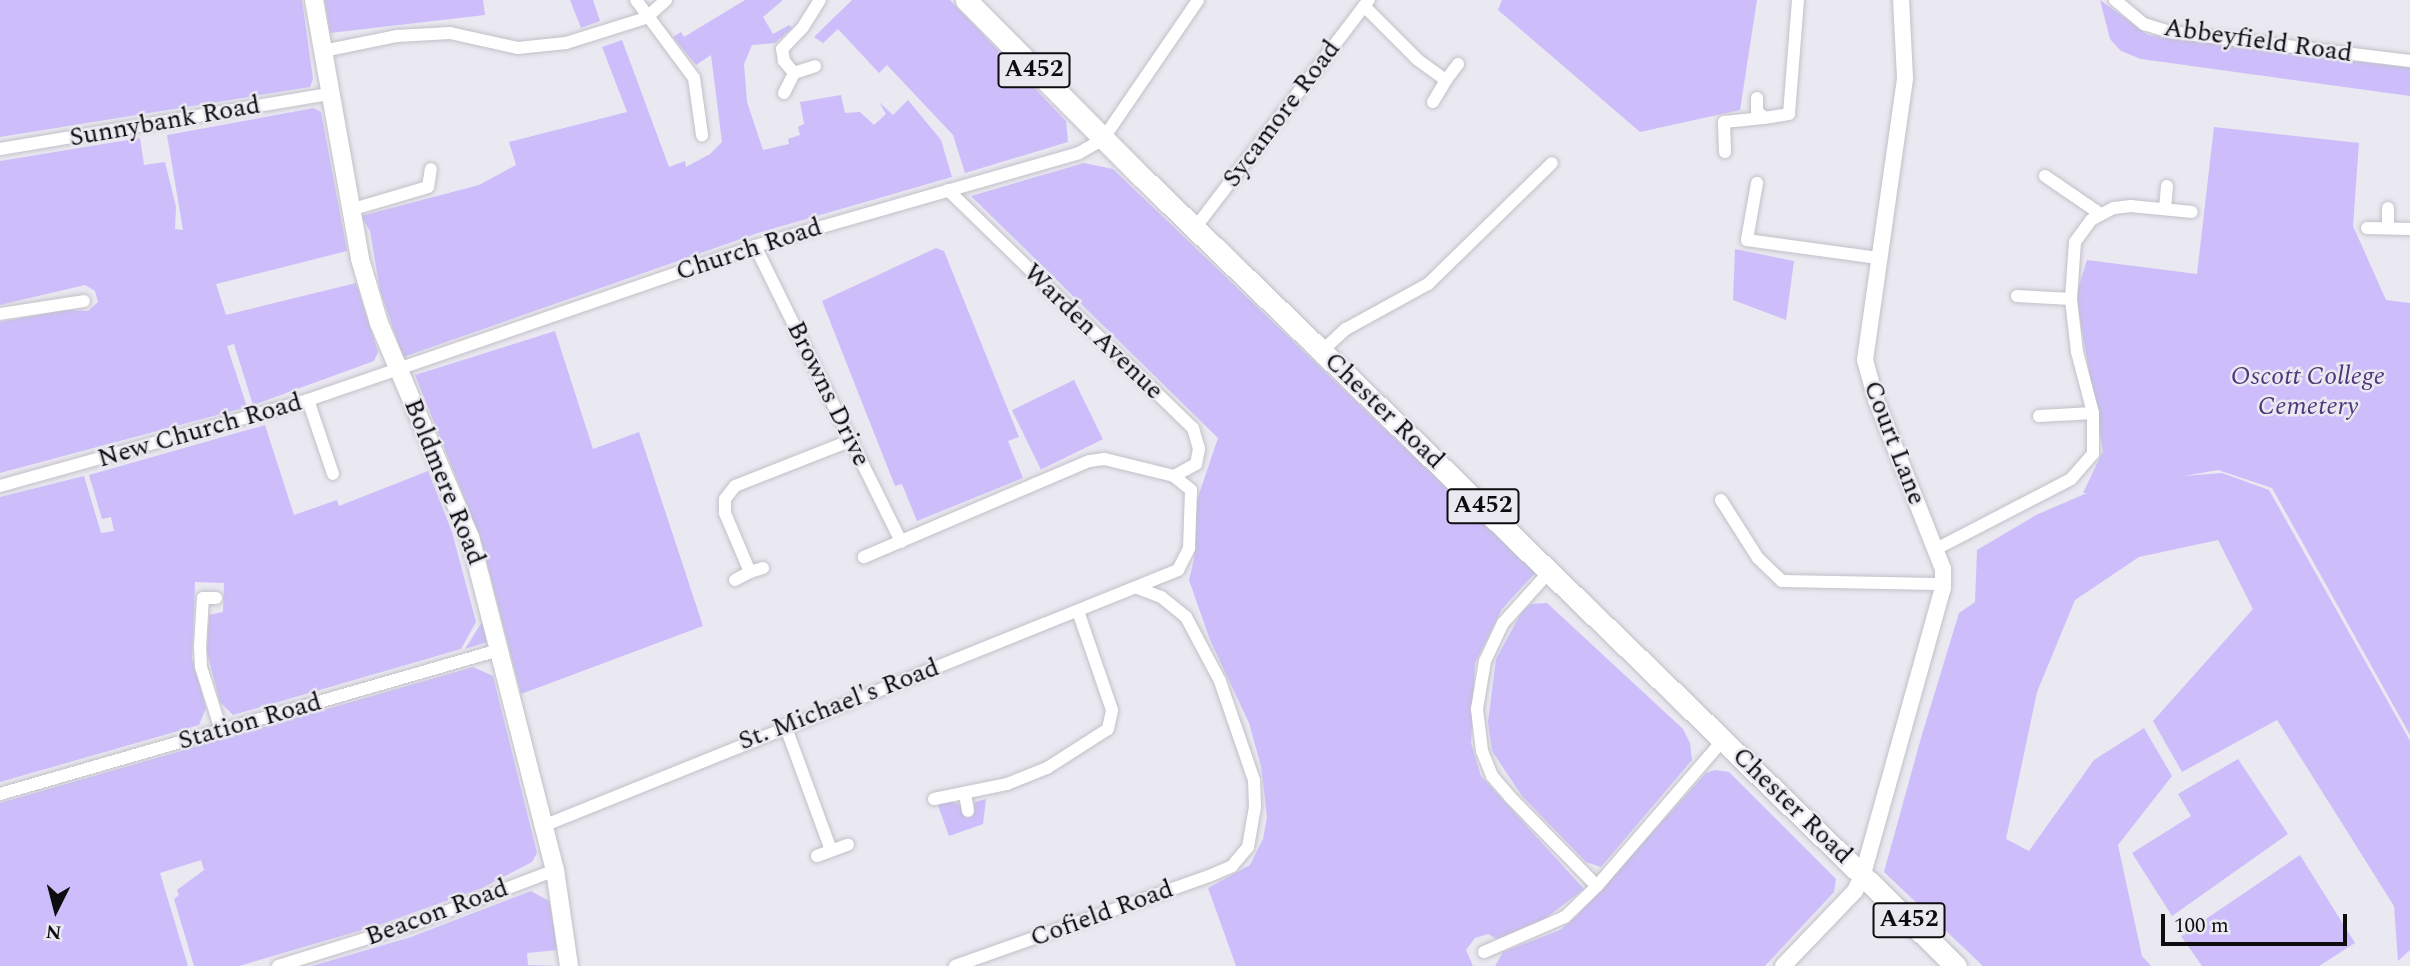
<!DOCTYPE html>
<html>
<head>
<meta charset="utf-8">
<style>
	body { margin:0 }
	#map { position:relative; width:2410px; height:966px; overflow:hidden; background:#eae8f0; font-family:Spectral,serif }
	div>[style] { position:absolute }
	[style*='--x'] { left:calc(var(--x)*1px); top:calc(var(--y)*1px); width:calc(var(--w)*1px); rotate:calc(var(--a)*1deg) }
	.green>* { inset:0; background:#cdbefb; transform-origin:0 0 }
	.roads { filter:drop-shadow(0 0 2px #c2c0c8) drop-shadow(0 0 2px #c2c0c8) }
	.minor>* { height:12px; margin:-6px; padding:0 6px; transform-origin:6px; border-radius:6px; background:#fff }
	.tertiary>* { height:16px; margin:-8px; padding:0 8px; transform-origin:8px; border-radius:8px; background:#fff }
	.secondary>* { height:18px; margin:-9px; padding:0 9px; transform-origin:9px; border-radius:9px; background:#fff }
	.trunk>* { height:21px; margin:-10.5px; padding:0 10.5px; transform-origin:10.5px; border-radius:10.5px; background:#fff }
	span { translate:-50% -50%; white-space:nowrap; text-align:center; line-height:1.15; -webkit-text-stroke:5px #eae8f0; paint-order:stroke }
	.shield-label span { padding:2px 5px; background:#eae8f0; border:2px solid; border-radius:5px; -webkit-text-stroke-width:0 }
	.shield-label { font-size:24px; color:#0d0c0f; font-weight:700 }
	.street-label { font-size:26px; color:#0d0c0f }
	.park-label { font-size:26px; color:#4f377e; font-style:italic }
	.north { position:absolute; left:21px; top:875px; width:70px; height:70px; -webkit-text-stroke:5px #eae8f0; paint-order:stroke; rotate:186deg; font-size:19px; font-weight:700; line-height:28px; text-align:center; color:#0d0c0f }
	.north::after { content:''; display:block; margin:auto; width:24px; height:32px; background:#0d0c0f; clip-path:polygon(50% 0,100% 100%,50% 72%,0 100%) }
	.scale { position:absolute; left:2161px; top:914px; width:186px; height:32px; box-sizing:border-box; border:4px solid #0d0c0f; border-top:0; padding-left:9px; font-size:21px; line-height:24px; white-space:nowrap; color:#0d0c0f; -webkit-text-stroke:5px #eae8f0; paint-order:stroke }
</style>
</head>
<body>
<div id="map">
	<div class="green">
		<i style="clip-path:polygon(0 0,302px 0,313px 79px,310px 87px,0 137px)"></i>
		<i style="clip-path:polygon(325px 0,483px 0,485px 15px,330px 33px)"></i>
		<i style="clip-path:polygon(570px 0,593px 0,600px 21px,581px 28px)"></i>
		<i style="clip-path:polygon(745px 0,783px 0,763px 17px,773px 34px,789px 25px,792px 28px,775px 43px,752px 45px,744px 64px,747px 102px,763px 150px,789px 144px,788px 139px,800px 135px,798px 127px,804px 124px,800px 102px,841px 95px,845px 113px,860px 112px,874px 125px,886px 114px,879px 102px,893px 115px,908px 100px,941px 140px,952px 177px,758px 233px,403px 357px,380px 290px,370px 231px,361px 216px,479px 185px,516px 165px,509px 142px,627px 112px,602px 47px,622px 40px,669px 167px,685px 161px,686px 167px,710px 154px,722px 142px,711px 55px,696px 65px,673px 37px,681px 32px,684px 37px)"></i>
		<i style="clip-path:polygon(852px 0,950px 0,1066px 121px,1068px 142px,965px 173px,953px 135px,887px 65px,879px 73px,838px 29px,823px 43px,814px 37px)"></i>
		<i style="clip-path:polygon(1502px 0,1757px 0,1740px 110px,1640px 132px,1498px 10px)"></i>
		<i style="clip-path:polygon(2100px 0,2148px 35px,2410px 68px,2410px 96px,2141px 59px,2121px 51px,2110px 39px)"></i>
		<i style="clip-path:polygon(314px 108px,321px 112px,347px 251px,216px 284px,226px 315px,356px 283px,378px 352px,374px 361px,253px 405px,234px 344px,227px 346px,247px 407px,0 473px,0 322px,67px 310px,88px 311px,98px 302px,95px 291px,85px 285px,0 305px,0 161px,140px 138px,144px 165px,165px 162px,176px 207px,175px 229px,183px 230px,167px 135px)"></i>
		<i style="clip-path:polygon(2214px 127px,2359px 143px,2353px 226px,2386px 300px,2410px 303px,2410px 735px,2272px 488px,2218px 470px,2184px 476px,2222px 473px,2269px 490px,2410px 741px,2410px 950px,2398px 961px,2394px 906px,2277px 720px,2182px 772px,2153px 721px,2253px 609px,2218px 540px,2139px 557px,2075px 600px,2037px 692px,2006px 839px,2029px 851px,2094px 760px,2144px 728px,2172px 776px,2118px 845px,2142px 956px,2151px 966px,1983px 966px,1884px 872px,1921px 738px,1959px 613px,1975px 602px,1977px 550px,2036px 515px,2087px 493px,2083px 493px,2103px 451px,2076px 296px,2087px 260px,2197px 274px)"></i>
		<i style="clip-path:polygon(1084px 163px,1113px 169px,1535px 573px,1502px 609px,1475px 663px,1471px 743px,1481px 776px,1584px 889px,1546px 918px,1497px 939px,1488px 934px,1475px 938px,1466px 950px,1473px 966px,1236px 966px,1208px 888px,1250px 865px,1263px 839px,1267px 817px,1261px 766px,1249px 723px,1210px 640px,1189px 580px,1194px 559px,1195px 506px,1218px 438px,971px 196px)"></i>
		<i style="clip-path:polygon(936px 248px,944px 251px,1019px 437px,1008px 441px,1023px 478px,917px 521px,902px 484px,895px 486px,822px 301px)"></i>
		<i style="clip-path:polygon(1735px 249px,1794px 261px,1786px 320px,1733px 300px)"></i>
		<i style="clip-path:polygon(555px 331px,593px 449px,639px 432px,703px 626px,521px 694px,481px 539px,415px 375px)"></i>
		<i style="left:1074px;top:380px;width:66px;height:69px;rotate:64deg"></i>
		<i style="clip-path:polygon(265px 425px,294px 515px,337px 500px,339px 506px,428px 471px,452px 532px,476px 622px,461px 649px,233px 715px,220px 702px,207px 652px,209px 615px,223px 612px,224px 583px,195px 582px,192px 659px,206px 708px,199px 725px,0 782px,0 497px,84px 476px,101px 533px,114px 531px,111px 517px,102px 519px,89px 475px)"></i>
		<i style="clip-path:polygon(1547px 603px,1683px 729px,1690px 743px,1692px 760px,1601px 867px,1586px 862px,1522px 796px,1492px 751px,1488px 722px,1496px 659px,1521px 613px,1531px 604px)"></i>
		<i style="clip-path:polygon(482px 622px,487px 642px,465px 649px)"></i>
		<i style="clip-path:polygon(473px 667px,493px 676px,537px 853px,532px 862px,482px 888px,379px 925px,239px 966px,194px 966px,174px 899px,179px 895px,177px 890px,204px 870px,201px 860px,160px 873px,188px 966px,0 966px,0 803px)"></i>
		<i style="clip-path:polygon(2238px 759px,2288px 834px,2172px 916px,2132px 853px,2191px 816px,2178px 794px)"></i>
		<i style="clip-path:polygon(1715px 770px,1729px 772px,1836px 879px,1834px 892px,1765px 966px,1495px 966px,1503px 952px,1560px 930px,1576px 917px,1706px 773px)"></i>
		<i style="clip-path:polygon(935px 797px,959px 804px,966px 818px,973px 816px,975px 802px,986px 799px,983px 824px,949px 836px)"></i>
		<i style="clip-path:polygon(2300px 855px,2355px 943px,2319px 966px,2202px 966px,2181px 936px)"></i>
		<i style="clip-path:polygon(531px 891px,549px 901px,558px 950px,527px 953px,528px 965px,560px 966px,312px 966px,411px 937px)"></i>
	</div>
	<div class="roads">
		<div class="minor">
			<i style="--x:636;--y:0;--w:97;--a:53.4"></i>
			<i style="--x:694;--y:78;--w:58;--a:82"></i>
			<i style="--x:2115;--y:0;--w:38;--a:40"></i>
			<i style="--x:2144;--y:24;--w:28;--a:17"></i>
			<i style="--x:2171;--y:32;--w:241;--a:6.9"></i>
			<i style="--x:1364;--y:6;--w:76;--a:45"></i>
			<i style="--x:1418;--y:60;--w:34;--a:36"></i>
			<i style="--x:1446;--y:80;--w:20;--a:-53"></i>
			<i style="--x:323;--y:51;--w:76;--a:-11.5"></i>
			<i style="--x:397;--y:36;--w:53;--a:-3.2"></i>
			<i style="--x:450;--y:33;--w:70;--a:12.4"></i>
			<i style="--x:518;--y:48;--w:48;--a:-5.9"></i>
			<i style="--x:566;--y:43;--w:84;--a:-17.4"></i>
			<i style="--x:646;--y:18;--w:27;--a:-42"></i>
			<i style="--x:794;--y:73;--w:16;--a:-130"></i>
			<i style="--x:784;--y:61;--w:12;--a:-99"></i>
			<i style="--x:782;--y:49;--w:30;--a:-46"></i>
			<i style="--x:803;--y:27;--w:32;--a:-58"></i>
			<i style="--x:784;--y:93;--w:22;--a:-63"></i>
			<i style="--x:794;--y:73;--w:22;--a:-18"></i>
			<i style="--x:1757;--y:98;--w:13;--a:90"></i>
			<i style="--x:1757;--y:111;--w:10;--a:45"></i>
			<i style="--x:1764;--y:118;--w:25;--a:-9"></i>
			<i style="--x:1789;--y:114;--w:114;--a:-85.5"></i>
			<i style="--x:1433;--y:102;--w:26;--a:-59"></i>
			<i style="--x:0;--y:149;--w:335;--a:-9.5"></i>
			<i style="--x:1725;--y:152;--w:30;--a:-92"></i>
			<i style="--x:1724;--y:122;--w:40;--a:-5.7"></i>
			<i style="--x:2045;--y:176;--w:65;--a:34.4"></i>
			<i style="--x:1757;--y:183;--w:58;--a:100"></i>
			<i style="--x:1747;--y:240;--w:132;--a:7.8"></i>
			<i style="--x:948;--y:190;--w:342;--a:44.2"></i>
			<i style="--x:1193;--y:428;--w:22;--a:74"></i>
			<i style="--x:1199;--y:449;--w:15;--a:101"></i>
			<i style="--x:1196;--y:464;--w:25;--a:151"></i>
			<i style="--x:2165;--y:209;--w:23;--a:-85"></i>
			<i style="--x:350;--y:210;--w:81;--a:-16.4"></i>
			<i style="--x:428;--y:187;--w:18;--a:-81"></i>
			<i style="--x:1195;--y:228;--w:287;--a:-52.7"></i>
			<i style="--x:2367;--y:228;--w:43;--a:1.3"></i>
			<i style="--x:2388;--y:228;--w:20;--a:-90"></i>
			<i style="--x:755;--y:246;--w:330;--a:63.7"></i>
			<i style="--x:2017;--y:296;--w:54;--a:3.2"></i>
			<i style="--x:0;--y:314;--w:85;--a:-8.8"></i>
			<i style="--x:1322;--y:351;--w:33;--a:-43"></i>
			<i style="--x:1346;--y:329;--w:94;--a:-28.8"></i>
			<i style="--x:1428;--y:284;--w:173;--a:-44.3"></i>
			<i style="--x:308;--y:400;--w:78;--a:71.3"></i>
			<i style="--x:2039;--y:416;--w:54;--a:-3.2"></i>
			<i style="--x:0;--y:486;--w:320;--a:-15.6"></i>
			<i style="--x:308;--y:400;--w:473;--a:-19"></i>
			<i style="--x:755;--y:246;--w:337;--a:-16"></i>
			<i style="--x:1079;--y:153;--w:28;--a:-30"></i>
			<i style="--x:1103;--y:139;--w:168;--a:-55.6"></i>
			<i style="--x:1721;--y:500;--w:69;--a:57.5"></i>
			<i style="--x:1758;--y:558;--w:33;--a:44"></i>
			<i style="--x:1782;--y:581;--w:154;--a:1.1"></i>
			<i style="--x:1936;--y:584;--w:8;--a:30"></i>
			<i style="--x:1936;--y:549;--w:152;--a:-27.4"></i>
			<i style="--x:2071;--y:479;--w:33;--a:-49"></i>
			<i style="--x:2093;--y:454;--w:41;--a:-90"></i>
			<i style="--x:2093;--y:413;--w:63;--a:-104.7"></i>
			<i style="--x:2077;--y:352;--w:53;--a:-96.5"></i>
			<i style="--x:2071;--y:299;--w:57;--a:-86"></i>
			<i style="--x:2075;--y:242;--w:27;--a:-54"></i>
			<i style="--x:2091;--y:220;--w:26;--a:-28"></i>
			<i style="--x:2114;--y:208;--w:17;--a:-7"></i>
			<i style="--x:2131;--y:206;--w:61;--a:5.6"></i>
			<i style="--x:763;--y:568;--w:14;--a:163"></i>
			<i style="--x:750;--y:572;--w:64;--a:-113"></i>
			<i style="--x:725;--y:513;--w:14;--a:-90"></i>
			<i style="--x:725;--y:499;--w:16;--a:-52"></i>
			<i style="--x:735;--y:486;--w:126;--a:-21.5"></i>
			<i style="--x:1550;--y:571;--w:70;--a:132.1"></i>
			<i style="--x:1503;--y:623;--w:42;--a:115.3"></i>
			<i style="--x:1485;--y:661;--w:49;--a:99.5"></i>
			<i style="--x:1477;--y:709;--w:42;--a:83.2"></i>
			<i style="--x:1482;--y:751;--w:27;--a:68"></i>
			<i style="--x:1492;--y:776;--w:28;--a:49"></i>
			<i style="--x:1510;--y:797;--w:124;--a:45.7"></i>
			<i style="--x:1597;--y:886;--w:193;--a:-49.2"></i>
			<i style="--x:735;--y:580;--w:17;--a:-28"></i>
			<i style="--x:216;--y:598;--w:13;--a:180"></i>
			<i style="--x:203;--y:598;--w:49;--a:93.5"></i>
			<i style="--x:200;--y:647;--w:20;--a:87"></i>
			<i style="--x:201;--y:667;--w:66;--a:72.4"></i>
			<i style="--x:785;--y:725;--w:133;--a:69.8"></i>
			<i style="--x:0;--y:794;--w:519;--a:-16.1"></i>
			<i style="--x:965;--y:794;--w:17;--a:80"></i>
			<i style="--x:934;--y:799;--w:75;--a:-11.6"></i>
			<i style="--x:1007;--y:784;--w:43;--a:-21.8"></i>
			<i style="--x:1047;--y:768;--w:72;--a:-32.6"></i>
			<i style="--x:1108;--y:729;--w:19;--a:-78"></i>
			<i style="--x:1112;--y:710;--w:105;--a:-109"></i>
			<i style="--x:543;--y:826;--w:685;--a:-21.96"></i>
			<i style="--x:1178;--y:570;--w:25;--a:-63"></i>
			<i style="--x:1189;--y:548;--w:58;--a:-88"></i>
			<i style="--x:1191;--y:490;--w:22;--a:-141"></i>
			<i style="--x:1174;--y:476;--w:72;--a:-166.3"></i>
			<i style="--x:1104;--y:459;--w:15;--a:172"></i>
			<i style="--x:1089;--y:461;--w:245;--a:156.9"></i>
			<i style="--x:817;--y:856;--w:33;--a:-20"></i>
			<i style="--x:1484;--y:952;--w:88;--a:-23.4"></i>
			<i style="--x:1565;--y:917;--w:45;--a:-44.1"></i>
			<i style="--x:278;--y:966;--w:148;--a:-17.3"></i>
			<i style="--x:419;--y:922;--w:146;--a:-20.9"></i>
			<i style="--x:955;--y:966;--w:269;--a:-19.5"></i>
			<i style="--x:1209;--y:876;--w:25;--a:-23"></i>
			<i style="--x:1232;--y:866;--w:25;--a:-50"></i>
			<i style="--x:1248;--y:847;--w:41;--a:-80.1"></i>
			<i style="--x:1255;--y:807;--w:27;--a:-92"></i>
			<i style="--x:1254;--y:780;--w:105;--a:-109"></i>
			<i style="--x:1220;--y:681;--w:72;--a:-118"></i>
			<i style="--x:1186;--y:617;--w:32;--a:-141"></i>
			<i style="--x:1161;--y:597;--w:26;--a:-159"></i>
		</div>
		<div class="tertiary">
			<i style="--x:1783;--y:966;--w:104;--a:-46.2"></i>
			<i style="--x:1855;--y:891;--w:19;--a:-65"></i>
			<i style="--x:1863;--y:874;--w:297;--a:-74.4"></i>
			<i style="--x:1943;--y:588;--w:19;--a:-90"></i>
			<i style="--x:1943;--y:569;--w:182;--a:-111.6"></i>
			<i style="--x:1876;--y:400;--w:41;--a:-105.4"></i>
			<i style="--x:1865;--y:360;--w:285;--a:-81.9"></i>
			<i style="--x:1905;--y:78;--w:78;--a:-92.9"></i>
		</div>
		<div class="secondary">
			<i style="--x:314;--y:0;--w:263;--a:79.9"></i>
			<i style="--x:360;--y:259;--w:67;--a:73.5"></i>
			<i style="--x:379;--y:323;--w:233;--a:67"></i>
			<i style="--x:470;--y:537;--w:344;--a:75.7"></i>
			<i style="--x:555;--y:870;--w:97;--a:81.7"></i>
		</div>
		<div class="trunk">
			<i style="--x:966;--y:0;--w:251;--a:45.2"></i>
			<i style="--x:1143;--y:178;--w:1132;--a:44.11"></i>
		</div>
	</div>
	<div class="shield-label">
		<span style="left:1034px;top:70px">A452</span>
		<span style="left:1483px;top:506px">A452</span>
		<span style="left:1909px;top:920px">A452</span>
	</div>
	<div class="street-label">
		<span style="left:2258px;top:41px;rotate:8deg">Abbeyfield Road</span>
		<span style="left:1282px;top:114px;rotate:-53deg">Sycamore Road</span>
		<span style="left:165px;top:122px;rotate:-10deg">Sunnybank Road</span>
		<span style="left:749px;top:250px;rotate:-18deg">Church Road</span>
		<span style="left:1093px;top:332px;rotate:44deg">Warden Avenue</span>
		<span style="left:828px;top:394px;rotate:64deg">Browns Drive</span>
		<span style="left:1384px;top:411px;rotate:44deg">Chester Road</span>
		<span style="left:200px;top:431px;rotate:-16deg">New Church Road</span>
		<span style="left:1894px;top:443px;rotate:69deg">Court Lane</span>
		<span style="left:444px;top:482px;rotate:68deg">Boldmere Road</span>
		<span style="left:839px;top:705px;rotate:-21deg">St. Michael's Road</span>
		<span style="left:250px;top:722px;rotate:-16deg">Station Road</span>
		<span style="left:1792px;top:806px;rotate:44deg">Chester Road</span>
		<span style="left:437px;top:913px;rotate:-20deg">Beacon Road</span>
		<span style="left:1102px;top:914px;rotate:-20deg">Cofield Road</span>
	</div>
	<div class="park-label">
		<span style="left:2308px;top:392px">Oscott College<br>Cemetery</span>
	</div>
	<div class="north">N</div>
	<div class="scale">100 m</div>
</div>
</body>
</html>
